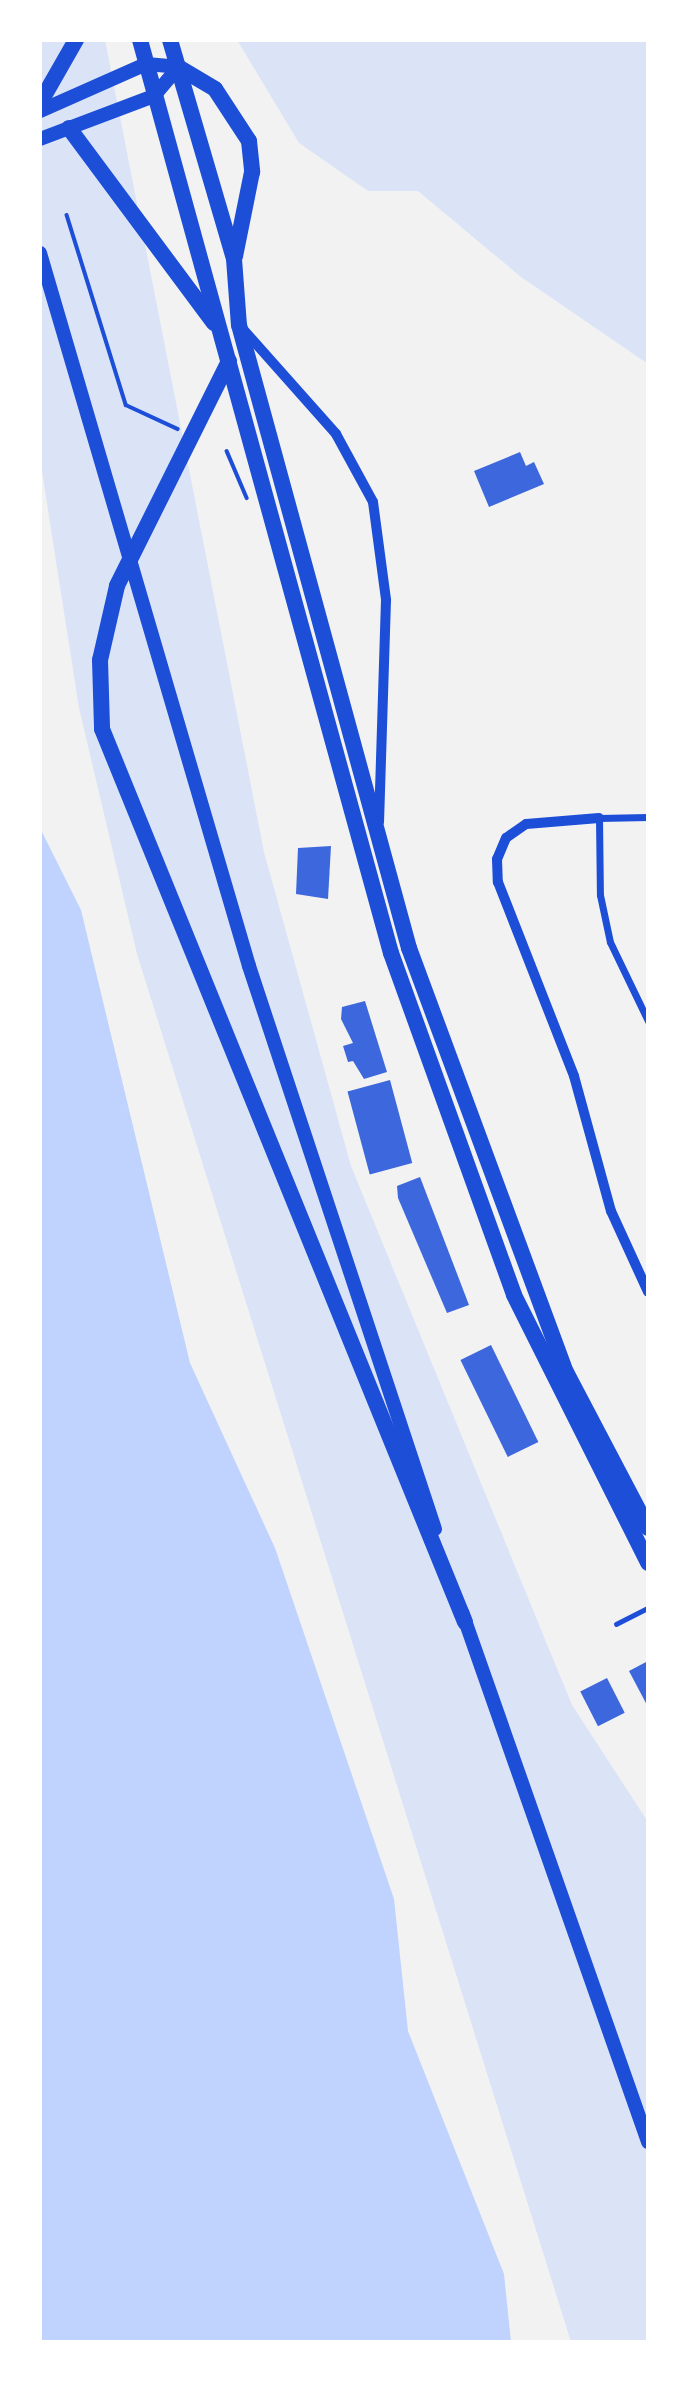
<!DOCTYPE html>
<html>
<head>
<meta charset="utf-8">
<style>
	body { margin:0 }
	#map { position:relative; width:688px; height:2382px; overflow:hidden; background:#f2f2f2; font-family:Lora,serif }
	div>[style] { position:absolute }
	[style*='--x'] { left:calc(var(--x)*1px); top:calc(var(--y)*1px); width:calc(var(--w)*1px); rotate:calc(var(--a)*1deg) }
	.green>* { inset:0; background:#dbe4f7 }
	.water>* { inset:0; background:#bfd3fe }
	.building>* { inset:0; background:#3d67dc; transform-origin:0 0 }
	.path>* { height:3.5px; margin:-1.75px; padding:0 1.75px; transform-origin:1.75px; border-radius:1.75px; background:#1d4ed8 }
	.service>* { height:4.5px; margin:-2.25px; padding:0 2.25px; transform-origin:2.25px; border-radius:2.25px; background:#1d4ed8 }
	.minor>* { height:7px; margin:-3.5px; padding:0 3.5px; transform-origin:3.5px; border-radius:3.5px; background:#1d4ed8 }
	.tertiary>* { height:10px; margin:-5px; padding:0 5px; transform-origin:5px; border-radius:5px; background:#1d4ed8 }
	.primary>* { height:14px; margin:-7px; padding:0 7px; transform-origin:7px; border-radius:7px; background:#1d4ed8 }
	.trunk>* { height:16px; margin:-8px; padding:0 8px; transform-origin:8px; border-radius:8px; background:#1d4ed8 }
	span { translate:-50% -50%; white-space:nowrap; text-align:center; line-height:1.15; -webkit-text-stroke:7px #fff; paint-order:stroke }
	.frame { position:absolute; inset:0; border:42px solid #fff; pointer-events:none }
</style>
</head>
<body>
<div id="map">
	<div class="green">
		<i style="clip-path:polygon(40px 40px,105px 40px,264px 852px,351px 1166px,572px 1705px,648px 1822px,648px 2342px,571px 2342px,137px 954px,79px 708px,40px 459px)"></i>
		<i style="clip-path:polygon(237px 40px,648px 40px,648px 364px,521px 277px,418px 191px,368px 191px,299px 143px)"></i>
	</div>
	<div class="water">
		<i style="clip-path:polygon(40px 828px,81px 910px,190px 1363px,275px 1548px,394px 1899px,408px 2031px,504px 2274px,511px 2342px,40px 2342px)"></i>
	</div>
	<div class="building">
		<i style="clip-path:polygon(520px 452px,526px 466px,534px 462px,544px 484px,489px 507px,474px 471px)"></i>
		<i style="clip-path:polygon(331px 846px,328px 899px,296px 894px,298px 848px)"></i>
		<i style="clip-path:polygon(365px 1001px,387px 1072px,364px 1079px,353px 1061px,348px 1062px,343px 1046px,353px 1043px,341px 1019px,342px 1007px)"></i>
		<i style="left:390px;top:1080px;width:86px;height:44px;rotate:75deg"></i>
		<i style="clip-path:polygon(420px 1177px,469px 1305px,447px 1313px,398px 1198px,397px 1186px)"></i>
		<i style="left:491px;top:1345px;width:108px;height:34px;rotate:64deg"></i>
		<i style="clip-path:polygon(648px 1661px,648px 1707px,629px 1671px)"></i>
		<i style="left:607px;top:1678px;width:39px;height:30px;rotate:63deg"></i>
	</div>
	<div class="path">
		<i style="--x:67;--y:215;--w:199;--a:72.7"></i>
		<i style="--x:126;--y:405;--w:57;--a:24.8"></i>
		<i style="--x:227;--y:451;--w:51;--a:66.9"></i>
	</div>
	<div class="service">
		<i style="--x:616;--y:1624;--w:36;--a:-27"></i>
	</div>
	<div class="minor">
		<i style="--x:648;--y:817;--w:49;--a:178.8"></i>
		<i style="--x:599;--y:818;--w:77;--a:89.3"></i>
		<i style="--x:600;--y:895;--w:48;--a:78"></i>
		<i style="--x:610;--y:942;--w:88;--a:64.3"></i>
	</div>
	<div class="tertiary">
		<i style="--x:242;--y:328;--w:142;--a:48.4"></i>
		<i style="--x:336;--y:434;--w:77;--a:61.4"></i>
		<i style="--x:373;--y:502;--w:99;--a:82.4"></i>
		<i style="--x:386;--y:600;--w:222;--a:91.8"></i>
		<i style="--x:599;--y:818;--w:73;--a:175.3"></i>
		<i style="--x:526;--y:824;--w:24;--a:145"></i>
		<i style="--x:506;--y:838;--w:23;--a:113"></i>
		<i style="--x:497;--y:859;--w:23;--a:88"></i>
		<i style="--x:498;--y:882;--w:208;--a:68.6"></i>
		<i style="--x:574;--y:1076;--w:140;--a:74.7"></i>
		<i style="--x:611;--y:1211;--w:89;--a:65.4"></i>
	</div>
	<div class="primary">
		<i style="--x:40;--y:111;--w:116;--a:-23.9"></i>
		<i style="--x:146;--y:64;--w:32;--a:5"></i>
		<i style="--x:40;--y:139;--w:122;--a:-20.7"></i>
		<i style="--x:154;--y:96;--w:38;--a:-50"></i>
		<i style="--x:40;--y:253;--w:743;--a:73.66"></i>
		<i style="--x:249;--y:966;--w:593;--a:71.72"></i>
		<i style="--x:462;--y:1612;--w:562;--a:70.66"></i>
	</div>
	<div class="trunk">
		<i style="--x:140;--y:40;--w:947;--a:74.63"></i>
		<i style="--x:391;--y:953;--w:363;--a:70.2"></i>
		<i style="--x:514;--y:1295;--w:300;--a:63.4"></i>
		<i style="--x:170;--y:40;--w:228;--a:73.7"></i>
		<i style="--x:234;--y:259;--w:66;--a:85.7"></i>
		<i style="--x:239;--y:325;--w:646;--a:74.74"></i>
		<i style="--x:409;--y:948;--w:452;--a:69.7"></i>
		<i style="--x:566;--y:1372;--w:176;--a:62.3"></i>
		<i style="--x:178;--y:67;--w:43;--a:30.7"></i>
		<i style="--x:215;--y:89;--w:62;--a:56.8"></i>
		<i style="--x:249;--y:141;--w:31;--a:84"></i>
		<i style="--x:252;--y:172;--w:86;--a:101.4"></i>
		<i style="--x:40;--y:103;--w:73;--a:-60.3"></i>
		<i style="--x:69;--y:128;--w:243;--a:53.4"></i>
		<i style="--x:229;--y:361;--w:251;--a:116.5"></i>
		<i style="--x:117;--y:586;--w:76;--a:102.9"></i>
		<i style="--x:100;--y:660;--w:69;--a:88.3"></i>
		<i style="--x:102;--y:729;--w:964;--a:67.88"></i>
	</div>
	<div class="frame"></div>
</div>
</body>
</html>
